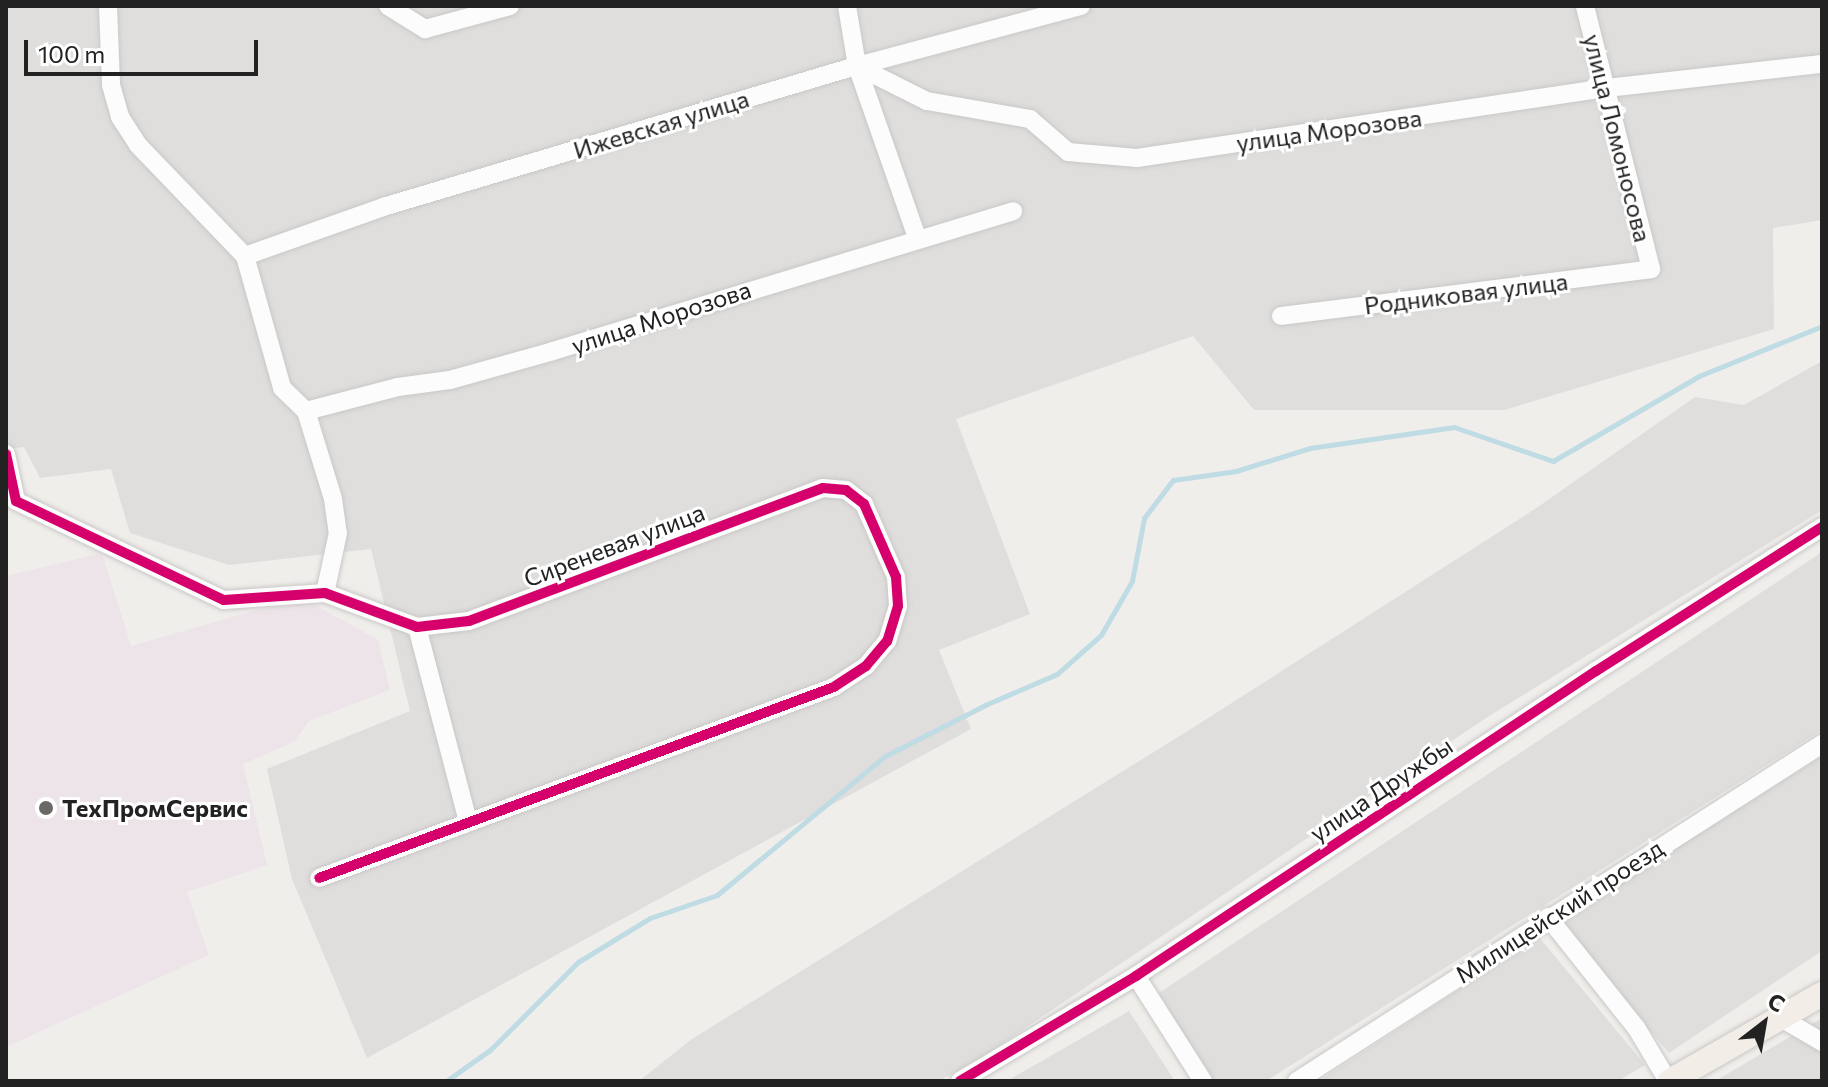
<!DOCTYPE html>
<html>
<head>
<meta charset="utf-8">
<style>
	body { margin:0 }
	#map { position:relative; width:1828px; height:1087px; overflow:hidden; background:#f0eeeb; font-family:Commissioner,sans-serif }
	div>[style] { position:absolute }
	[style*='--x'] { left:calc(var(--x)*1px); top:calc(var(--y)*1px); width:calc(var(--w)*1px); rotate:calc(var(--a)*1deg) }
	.residential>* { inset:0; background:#dfdedc }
	.industrial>* { inset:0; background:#ede4e9 }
	.stream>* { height:5px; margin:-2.5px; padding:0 2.5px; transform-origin:2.5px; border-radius:2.5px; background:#bfdbe3 }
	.roads { filter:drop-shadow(0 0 2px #c9c8c7) drop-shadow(0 0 2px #c9c8c7) }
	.minor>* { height:18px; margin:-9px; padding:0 9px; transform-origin:9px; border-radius:9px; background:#fdfcfc }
	.major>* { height:24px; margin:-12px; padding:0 12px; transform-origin:12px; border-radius:12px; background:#f3ede7 }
	.cycleway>* { height:10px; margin:-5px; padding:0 5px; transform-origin:5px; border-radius:5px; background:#d6006c }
	.dots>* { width:22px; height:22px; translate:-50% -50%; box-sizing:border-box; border:4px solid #fff; border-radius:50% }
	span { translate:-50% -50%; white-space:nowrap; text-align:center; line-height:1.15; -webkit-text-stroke:6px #fff; paint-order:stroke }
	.street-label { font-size:24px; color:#222 }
	.poi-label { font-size:24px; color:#222; font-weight:700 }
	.left { translate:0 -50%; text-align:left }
	.frame { position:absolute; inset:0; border:8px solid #222; pointer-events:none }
	.north { position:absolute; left:1724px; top:983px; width:80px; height:80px; -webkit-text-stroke:6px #fff; paint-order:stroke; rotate:31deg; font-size:22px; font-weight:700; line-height:32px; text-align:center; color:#222 }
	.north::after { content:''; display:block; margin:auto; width:28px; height:36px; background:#222; clip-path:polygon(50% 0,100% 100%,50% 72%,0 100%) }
	.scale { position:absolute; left:24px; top:40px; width:234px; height:36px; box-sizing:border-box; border:4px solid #222; border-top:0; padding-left:10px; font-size:24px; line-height:28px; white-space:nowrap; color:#222; -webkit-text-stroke:6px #fff; paint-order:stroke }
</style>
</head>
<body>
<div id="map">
	<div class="residential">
		<i style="clip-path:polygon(6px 6px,1822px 6px,1822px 220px,1773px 228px,1774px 329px,1504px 410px,1254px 410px,1193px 336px,956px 419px,1030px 614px,939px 650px,971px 729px,367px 1058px,292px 879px,267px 769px,410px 711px,371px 549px,229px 565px,130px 533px,111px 469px,40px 478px,24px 447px,6px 449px)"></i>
		<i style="clip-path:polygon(1822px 361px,1822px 510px,1486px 718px,982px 1057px,939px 1081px,639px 1081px,692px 1039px,1202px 722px,1535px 509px,1695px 397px,1744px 405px)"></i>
		<i style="clip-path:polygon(1822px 552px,1822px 730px,1266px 1081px,1211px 1081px,1159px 993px)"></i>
		<i style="clip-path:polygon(1822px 756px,1822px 951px,1669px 1053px,1558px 922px)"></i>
		<i style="clip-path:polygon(1539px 937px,1645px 1065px,1618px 1081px,1319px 1081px)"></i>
		<i style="clip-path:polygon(1129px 1011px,1175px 1081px,1007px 1081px)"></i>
		<i style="clip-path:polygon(1822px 1018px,1822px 1081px,1715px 1081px)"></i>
	</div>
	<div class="industrial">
		<i style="clip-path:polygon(102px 553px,131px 646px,257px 610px,310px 602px,378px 640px,390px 690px,309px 721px,294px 742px,243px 764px,267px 865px,187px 892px,209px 955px,6px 1047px,6px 576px)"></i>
	</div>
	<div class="stream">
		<i style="--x:446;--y:1081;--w:54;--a:-35.2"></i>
		<i style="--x:490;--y:1050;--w:124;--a:-45"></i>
		<i style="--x:578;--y:962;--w:84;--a:-31.4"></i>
		<i style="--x:650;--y:918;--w:71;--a:-18.9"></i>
		<i style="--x:717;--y:895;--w:218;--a:-39.6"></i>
		<i style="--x:885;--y:756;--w:112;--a:-27"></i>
		<i style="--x:985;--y:705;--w:78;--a:-23.3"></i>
		<i style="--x:1057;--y:674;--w:59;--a:-41.6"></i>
		<i style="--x:1101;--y:635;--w:62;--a:-60.1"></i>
		<i style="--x:1132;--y:581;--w:64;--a:-79.2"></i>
		<i style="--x:1144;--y:518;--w:48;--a:-52.7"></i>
		<i style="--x:1173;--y:480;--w:64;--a:-8.1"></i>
		<i style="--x:1236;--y:471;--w:77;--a:-17.3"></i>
		<i style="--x:1310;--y:448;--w:146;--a:-8.3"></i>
		<i style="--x:1454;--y:427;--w:105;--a:19"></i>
		<i style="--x:1553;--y:461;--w:169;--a:-30.2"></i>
		<i style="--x:1699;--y:376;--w:133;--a:-22.1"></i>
	</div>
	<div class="roads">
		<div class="minor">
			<i style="--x:108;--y:6;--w:79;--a:87.8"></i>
			<i style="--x:111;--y:85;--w:33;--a:74"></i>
			<i style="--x:120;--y:117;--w:33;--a:57"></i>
			<i style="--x:138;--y:145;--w:154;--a:46.1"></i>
			<i style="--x:245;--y:256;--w:137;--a:74.3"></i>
			<i style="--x:282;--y:388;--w:33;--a:44"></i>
			<i style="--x:306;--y:411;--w:92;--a:72.9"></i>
			<i style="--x:333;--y:499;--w:34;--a:82"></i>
			<i style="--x:338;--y:533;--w:61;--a:102.2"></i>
			<i style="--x:388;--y:6;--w:44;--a:31.9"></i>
			<i style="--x:425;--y:29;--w:88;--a:-15.1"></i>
			<i style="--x:847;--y:6;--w:61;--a:80.5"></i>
			<i style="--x:857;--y:66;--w:181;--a:70.7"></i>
			<i style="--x:857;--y:66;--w:78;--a:26.6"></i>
			<i style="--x:927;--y:101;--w:105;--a:9.9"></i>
			<i style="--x:1030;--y:119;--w:50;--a:41"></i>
			<i style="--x:1068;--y:152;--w:69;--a:5"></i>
			<i style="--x:1137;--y:158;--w:475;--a:-8.5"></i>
			<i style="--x:1607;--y:88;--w:216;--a:-6.4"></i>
			<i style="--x:245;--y:256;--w:146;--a:-19.5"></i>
			<i style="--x:383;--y:207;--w:495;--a:-16.6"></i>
			<i style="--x:857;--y:66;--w:232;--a:-15"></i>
			<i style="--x:1281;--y:316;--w:373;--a:-7.2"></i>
			<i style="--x:1651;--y:269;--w:271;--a:-104.1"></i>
			<i style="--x:306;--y:411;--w:95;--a:-14.6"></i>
			<i style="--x:398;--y:387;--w:52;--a:-7.7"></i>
			<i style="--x:450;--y:380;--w:107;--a:-15.7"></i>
			<i style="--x:553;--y:351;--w:481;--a:-16.9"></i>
			<i style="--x:6;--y:454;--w:48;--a:78"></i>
			<i style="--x:16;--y:501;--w:230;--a:25.5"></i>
			<i style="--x:224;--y:600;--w:101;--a:-4"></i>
			<i style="--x:325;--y:593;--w:98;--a:20.3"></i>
			<i style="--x:417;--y:627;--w:52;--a:-6.6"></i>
			<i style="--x:469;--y:621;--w:378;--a:-20.6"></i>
			<i style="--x:823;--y:488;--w:23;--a:5"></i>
			<i style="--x:846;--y:490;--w:23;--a:38"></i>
			<i style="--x:864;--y:504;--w:80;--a:66.3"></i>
			<i style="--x:896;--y:577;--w:29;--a:86"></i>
			<i style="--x:898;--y:606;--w:37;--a:107"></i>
			<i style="--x:887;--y:641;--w:33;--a:130"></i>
			<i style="--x:866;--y:666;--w:38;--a:147"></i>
			<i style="--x:834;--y:687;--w:549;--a:159.65"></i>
			<i style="--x:417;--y:627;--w:202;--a:75.3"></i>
			<i style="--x:1548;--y:917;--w:143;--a:51.5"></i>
			<i style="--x:1637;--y:1029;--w:61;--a:59.2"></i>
			<i style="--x:1136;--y:976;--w:125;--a:57.5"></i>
			<i style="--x:1781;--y:1018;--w:48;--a:30.3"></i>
			<i style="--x:960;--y:1081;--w:205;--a:-30.8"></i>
			<i style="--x:1136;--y:976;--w:552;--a:-33.55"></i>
			<i style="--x:1596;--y:671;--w:268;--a:-32.5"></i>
			<i style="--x:1297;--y:1081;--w:624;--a:-32.7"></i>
		</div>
		<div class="major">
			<i style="--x:1670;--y:1081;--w:175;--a:-29.8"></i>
		</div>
	</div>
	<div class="cycleway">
		<i style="--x:6;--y:454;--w:48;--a:78"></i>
		<i style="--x:16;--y:501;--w:230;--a:25.5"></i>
		<i style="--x:224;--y:600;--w:101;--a:-4"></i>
		<i style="--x:325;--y:593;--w:98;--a:20.3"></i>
		<i style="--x:417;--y:627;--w:52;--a:-6.6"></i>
		<i style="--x:469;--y:621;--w:378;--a:-20.6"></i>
		<i style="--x:823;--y:488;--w:23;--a:5"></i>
		<i style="--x:846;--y:490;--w:23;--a:38"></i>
		<i style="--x:864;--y:504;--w:80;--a:66.3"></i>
		<i style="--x:896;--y:577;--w:29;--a:86"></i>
		<i style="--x:898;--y:606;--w:37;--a:107"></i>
		<i style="--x:887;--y:641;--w:33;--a:130"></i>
		<i style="--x:866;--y:666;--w:38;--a:147"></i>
		<i style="--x:834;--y:687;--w:549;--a:159.65"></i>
		<i style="--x:960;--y:1081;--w:205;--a:-30.8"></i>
		<i style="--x:1136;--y:976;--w:552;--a:-33.55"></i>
		<i style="--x:1596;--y:671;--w:268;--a:-32.5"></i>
	</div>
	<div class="dots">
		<i style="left:46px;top:808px;background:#6a6968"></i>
	</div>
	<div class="street-label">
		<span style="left:661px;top:124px;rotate:-17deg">Ижевская улица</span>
		<span style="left:1329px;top:130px;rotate:-8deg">улица Морозова</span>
		<span style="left:1618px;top:138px;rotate:76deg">улица Ломоносова</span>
		<span style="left:1466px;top:293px;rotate:-7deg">Родниковая улица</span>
		<span style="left:661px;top:317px;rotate:-18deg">улица Морозова</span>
		<span style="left:614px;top:545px;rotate:-21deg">Сиреневая улица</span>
		<span style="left:1381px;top:789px;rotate:-34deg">улица Дружбы</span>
		<span style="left:1559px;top:911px;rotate:-33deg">Милицейский проезд</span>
	</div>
	<div class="poi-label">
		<span class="left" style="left:62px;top:808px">ТехПромСервис</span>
	</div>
	<div class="frame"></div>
	<div class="north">С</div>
	<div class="scale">100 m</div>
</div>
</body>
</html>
